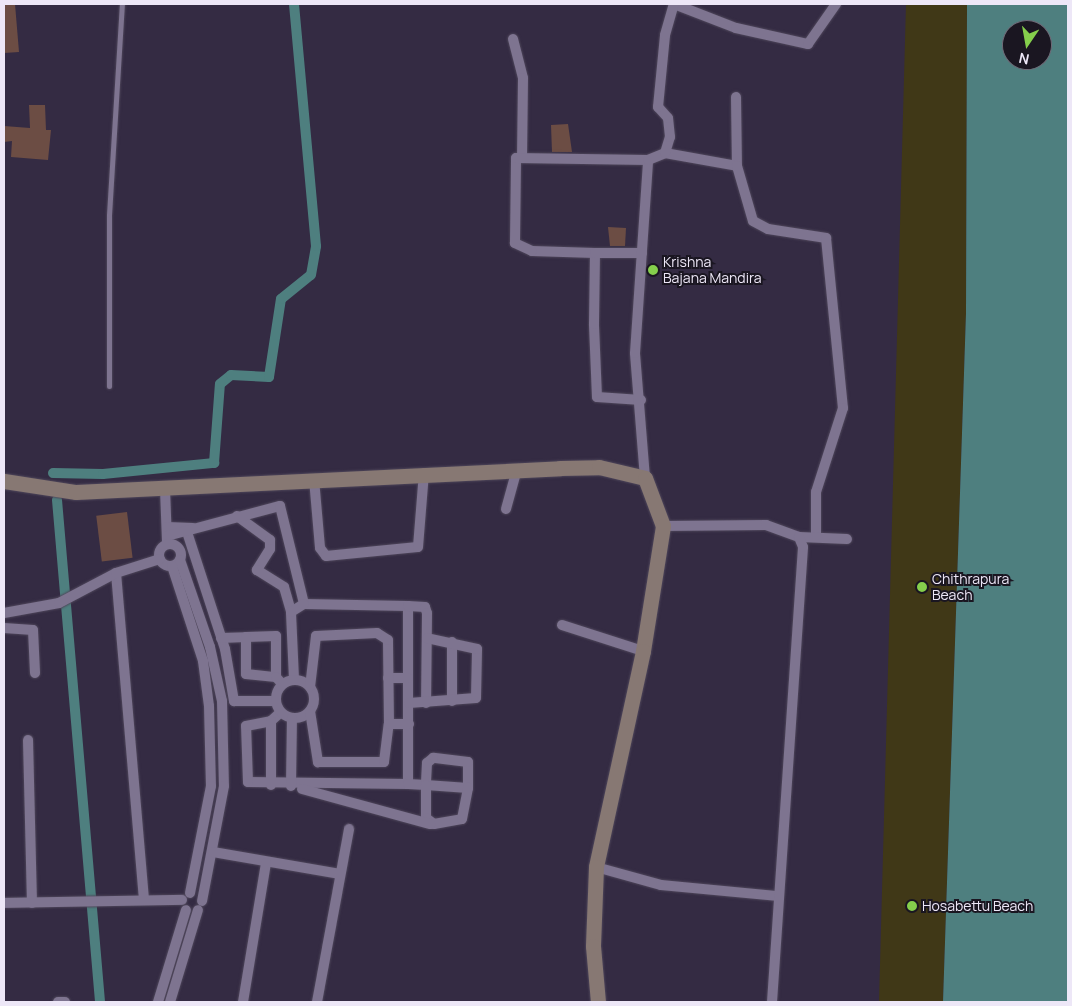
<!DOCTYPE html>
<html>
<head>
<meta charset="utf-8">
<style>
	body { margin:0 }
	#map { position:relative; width:1072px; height:1006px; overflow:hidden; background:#342b43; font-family:Manrope,sans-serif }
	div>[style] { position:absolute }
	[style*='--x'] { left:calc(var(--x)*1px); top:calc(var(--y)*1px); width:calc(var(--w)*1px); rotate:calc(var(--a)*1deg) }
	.sand>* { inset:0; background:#403817 }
	.water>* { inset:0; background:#4e7f7f }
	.canal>* { height:10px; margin:-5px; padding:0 5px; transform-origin:5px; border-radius:5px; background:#4e7f7f }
	.building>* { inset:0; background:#6c4d44; transform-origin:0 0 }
	.roads { filter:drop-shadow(0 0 1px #4e465a) drop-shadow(0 0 1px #4e465a) }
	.lane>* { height:5px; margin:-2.5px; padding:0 2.5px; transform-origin:2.5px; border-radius:2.5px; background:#7e7490 }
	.street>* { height:10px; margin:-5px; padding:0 5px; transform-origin:5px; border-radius:5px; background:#7e7490 }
	.street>.ring { margin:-5px; padding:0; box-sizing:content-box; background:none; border:10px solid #7e7490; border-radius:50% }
	.secondary>* { height:15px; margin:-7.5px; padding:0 7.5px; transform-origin:7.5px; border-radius:7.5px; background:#877873 }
	.dots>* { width:14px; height:14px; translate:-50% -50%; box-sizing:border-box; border:2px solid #1a1621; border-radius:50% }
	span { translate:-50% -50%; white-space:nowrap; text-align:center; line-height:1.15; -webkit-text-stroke:4px #1a1621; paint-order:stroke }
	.poi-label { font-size:14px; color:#ede7f7 }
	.left { translate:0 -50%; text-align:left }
	.frame { position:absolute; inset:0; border:5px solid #ede7f7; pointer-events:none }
	.north { position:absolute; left:1002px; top:20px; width:50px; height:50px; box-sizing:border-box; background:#1a1621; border:1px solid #6e6a77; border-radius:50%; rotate:192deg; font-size:14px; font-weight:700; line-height:20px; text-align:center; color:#ede7f7 }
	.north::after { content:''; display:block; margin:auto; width:18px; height:22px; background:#85cf4c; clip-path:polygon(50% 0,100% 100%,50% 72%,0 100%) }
</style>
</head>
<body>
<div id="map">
	<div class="sand">
		<i style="clip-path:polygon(906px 4px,967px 4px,966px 313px,943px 1002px,879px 1002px)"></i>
	</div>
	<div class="water">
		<i style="clip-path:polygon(evenodd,967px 4px,1068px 4px,1068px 1002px,943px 1002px,966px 313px,967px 4px,1012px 30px,1042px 30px,1042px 60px,1012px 60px,1012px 30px)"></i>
	</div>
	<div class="canal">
		<i style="--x:53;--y:473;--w:50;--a:1.1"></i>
		<i style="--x:103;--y:474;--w:112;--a:-5.7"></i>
		<i style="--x:214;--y:463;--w:79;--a:-85.7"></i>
		<i style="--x:220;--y:384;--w:14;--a:-39"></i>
		<i style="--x:231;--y:375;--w:38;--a:3"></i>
		<i style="--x:269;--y:377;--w:79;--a:-81.3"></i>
		<i style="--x:281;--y:299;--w:38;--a:-39"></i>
		<i style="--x:311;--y:275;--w:29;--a:-80"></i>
		<i style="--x:316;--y:246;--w:243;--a:-95.2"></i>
		<i style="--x:57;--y:500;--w:504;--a:85.1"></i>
	</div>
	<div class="building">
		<i style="clip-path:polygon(4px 4px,15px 4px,19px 52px,4px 53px)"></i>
		<i style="clip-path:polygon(29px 105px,45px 105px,46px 130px,51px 130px,48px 160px,11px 157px,12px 141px,4px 142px,4px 126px,30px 128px)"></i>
		<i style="clip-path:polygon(568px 124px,572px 152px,552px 152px,551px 125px)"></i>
		<i style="clip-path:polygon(608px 227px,626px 228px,625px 246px,610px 246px)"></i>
		<i style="left:127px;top:512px;width:46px;height:31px;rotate:83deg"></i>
	</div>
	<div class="roads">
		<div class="lane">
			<i style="--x:109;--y:386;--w:171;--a:-90"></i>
			<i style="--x:109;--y:215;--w:211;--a:-86.5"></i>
		</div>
		<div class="street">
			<i style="--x:674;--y:4;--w:66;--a:21.2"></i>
			<i style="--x:736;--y:28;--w:74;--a:12.5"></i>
			<i style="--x:808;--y:44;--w:49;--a:-55"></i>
			<i style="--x:513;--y:39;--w:40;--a:75.6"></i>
			<i style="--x:523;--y:78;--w:80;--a:90.7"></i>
			<i style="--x:736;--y:97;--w:69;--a:89.2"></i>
			<i style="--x:665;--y:153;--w:73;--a:10.2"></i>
			<i style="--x:737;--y:166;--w:57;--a:73.8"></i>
			<i style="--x:753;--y:221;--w:17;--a:28"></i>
			<i style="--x:768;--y:229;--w:59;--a:8.8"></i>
			<i style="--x:826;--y:238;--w:171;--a:84.3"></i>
			<i style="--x:843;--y:408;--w:88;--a:107.8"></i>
			<i style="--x:816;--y:492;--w:45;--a:90"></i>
			<i style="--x:595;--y:253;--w:63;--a:-178.2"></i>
			<i style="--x:532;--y:251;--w:19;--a:-155"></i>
			<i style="--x:515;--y:243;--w:85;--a:-89.3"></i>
			<i style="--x:516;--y:158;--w:132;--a:0.9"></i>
			<i style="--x:641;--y:400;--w:44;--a:-176.1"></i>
			<i style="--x:597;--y:397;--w:73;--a:-92.4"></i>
			<i style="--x:594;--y:324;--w:71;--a:-89.2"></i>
			<i style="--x:595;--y:253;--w:47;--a:0"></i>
			<i style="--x:645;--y:478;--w:125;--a:-94.6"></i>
			<i style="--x:635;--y:353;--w:193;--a:-86.1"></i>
			<i style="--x:648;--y:160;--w:18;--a:-22"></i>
			<i style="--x:665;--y:153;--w:17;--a:-73"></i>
			<i style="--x:670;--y:137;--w:19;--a:-96"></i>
			<i style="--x:668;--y:118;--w:15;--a:-132"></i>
			<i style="--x:658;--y:107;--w:72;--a:-84.4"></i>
			<i style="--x:665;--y:35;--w:32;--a:-74"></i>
			<i style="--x:314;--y:479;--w:69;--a:85"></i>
			<i style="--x:320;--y:548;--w:10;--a:53"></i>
			<i style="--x:326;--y:556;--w:92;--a:-5.6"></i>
			<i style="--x:418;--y:547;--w:74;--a:-85.4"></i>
			<i style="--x:165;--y:489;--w:52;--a:87.8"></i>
			<i style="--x:506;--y:509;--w:41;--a:-74.6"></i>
			<i style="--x:237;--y:516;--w:41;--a:36"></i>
			<i style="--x:270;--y:540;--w:9;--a:90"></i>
			<i style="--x:270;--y:549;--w:25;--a:122"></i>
			<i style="--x:257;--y:570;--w:32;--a:32"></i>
			<i style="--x:284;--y:587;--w:26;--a:74"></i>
			<i style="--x:663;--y:526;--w:103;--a:-0.6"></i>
			<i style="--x:766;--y:525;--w:35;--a:20"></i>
			<i style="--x:799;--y:537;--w:48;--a:2.4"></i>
			<i style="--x:167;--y:527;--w:26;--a:2"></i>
			<i style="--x:187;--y:532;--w:123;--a:72"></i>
			<i style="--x:225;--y:649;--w:53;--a:80.2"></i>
			<i style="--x:234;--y:701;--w:42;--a:0"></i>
			<i style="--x:167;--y:536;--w:117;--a:-14.9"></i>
			<i style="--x:280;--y:506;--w:101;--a:76.2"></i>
			<i style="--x:304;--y:604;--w:104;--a:1.1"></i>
			<i style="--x:408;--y:606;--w:178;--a:90"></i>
			<i style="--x:408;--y:784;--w:160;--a:-179.3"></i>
			<i style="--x:248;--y:782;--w:56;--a:-92"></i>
			<i style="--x:246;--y:726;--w:25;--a:-11"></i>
			<i style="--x:271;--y:721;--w:13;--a:-42"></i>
			<i class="ring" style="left:159px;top:544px;width:12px;height:12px"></i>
			<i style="--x:180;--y:560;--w:92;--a:71"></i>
			<i style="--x:210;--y:647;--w:55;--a:77.5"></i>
			<i style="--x:222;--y:701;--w:85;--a:88.7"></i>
			<i style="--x:224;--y:786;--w:117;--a:100.8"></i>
			<i style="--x:172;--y:566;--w:100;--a:71.9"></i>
			<i style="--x:203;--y:661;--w:45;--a:82.4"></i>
			<i style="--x:209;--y:706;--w:80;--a:88.6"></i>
			<i style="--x:211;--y:786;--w:109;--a:101.1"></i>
			<i style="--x:116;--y:573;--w:327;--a:85.1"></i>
			<i style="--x:408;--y:606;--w:17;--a:3"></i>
			<i style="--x:425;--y:607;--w:6;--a:72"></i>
			<i style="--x:427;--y:613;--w:90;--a:90.6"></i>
			<i style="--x:4;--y:613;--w:56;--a:-10.3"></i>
			<i style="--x:59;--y:603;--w:64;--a:-27.8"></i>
			<i style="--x:116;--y:573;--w:46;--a:-17.7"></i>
			<i style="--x:562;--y:625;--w:85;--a:17.8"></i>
			<i style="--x:4;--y:628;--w:29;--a:4"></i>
			<i style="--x:33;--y:630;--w:43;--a:87.3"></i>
			<i style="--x:221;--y:638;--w:25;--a:-2"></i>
			<i style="--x:276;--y:677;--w:41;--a:-90"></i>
			<i style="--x:276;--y:636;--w:30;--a:178"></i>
			<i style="--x:246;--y:637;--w:37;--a:90"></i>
			<i style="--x:246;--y:674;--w:30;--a:6"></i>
			<i style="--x:276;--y:677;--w:9;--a:49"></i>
			<i style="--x:388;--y:678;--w:20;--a:0"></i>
			<i style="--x:294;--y:679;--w:67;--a:-92.6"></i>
			<i style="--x:291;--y:612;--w:15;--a:-32"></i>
			<i class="ring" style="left:276px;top:680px;width:28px;height:28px"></i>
			<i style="--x:452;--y:701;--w:59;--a:-90"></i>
			<i style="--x:409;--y:703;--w:67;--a:-4.3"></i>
			<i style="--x:476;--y:698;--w:49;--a:-88.8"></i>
			<i style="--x:477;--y:649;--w:51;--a:-167.6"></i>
			<i style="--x:310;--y:711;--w:52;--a:81.1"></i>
			<i style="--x:318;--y:762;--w:66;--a:0"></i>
			<i style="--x:384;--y:762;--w:38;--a:-83"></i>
			<i style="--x:389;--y:724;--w:84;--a:-90.7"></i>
			<i style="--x:388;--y:640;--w:13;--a:-148"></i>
			<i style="--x:377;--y:633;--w:61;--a:177.2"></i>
			<i style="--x:316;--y:636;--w:51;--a:96.7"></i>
			<i style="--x:271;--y:721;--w:64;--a:90"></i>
			<i style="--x:389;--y:724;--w:20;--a:0"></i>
			<i style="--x:28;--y:740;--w:163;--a:88.6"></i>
			<i style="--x:408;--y:784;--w:18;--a:3"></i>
			<i style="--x:426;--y:785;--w:42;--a:4.1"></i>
			<i style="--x:468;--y:788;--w:26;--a:-90"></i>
			<i style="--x:468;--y:762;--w:35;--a:-173"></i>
			<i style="--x:433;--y:758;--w:8;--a:140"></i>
			<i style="--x:427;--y:763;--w:22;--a:93"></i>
			<i style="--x:426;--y:785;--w:33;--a:90"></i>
			<i style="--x:426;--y:818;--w:10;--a:37"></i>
			<i style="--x:434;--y:824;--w:28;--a:-10"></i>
			<i style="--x:462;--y:819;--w:32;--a:-79"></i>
			<i style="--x:291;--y:786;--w:68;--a:-89.2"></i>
			<i style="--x:302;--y:789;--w:133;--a:15.3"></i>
			<i style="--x:213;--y:852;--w:129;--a:9.8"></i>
			<i style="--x:596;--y:867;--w:67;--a:15.5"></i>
			<i style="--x:661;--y:885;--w:118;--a:5.4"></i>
			<i style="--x:4;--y:903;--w:178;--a:-1"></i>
			<i style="--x:58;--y:1002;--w:7;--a:0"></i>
			<i style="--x:158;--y:1002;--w:96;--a:-73.1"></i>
			<i style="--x:170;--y:1002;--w:96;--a:-73.1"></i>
			<i style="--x:243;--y:1002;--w:141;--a:-80.6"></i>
			<i style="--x:317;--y:1002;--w:176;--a:-79.5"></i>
			<i style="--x:772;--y:1002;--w:456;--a:-86.1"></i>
			<i style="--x:803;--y:547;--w:11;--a:-112"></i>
		</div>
		<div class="secondary">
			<i style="--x:4;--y:481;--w:73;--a:8.7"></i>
			<i style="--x:76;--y:492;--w:485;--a:-2.8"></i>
			<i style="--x:560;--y:468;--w:39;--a:-1"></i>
			<i style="--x:599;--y:467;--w:47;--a:13.4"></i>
			<i style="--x:645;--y:478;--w:51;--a:69.4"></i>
			<i style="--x:663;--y:526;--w:127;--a:99.1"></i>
			<i style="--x:643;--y:651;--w:221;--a:102.3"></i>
			<i style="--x:596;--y:867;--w:79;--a:92.2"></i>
			<i style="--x:593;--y:946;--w:56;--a:84.9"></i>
		</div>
	</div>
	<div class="dots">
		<i style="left:653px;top:270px;background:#85cf4c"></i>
		<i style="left:922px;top:587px;background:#85cf4c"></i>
		<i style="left:912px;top:906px;background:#85cf4c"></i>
	</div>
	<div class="poi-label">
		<span class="left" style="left:663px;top:270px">Krishna<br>Bajana Mandira</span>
		<span class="left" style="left:932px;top:587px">Chithrapura<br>Beach</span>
		<span class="left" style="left:922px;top:906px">Hosabettu Beach</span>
	</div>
	<div class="frame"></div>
	<div class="north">N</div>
</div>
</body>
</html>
